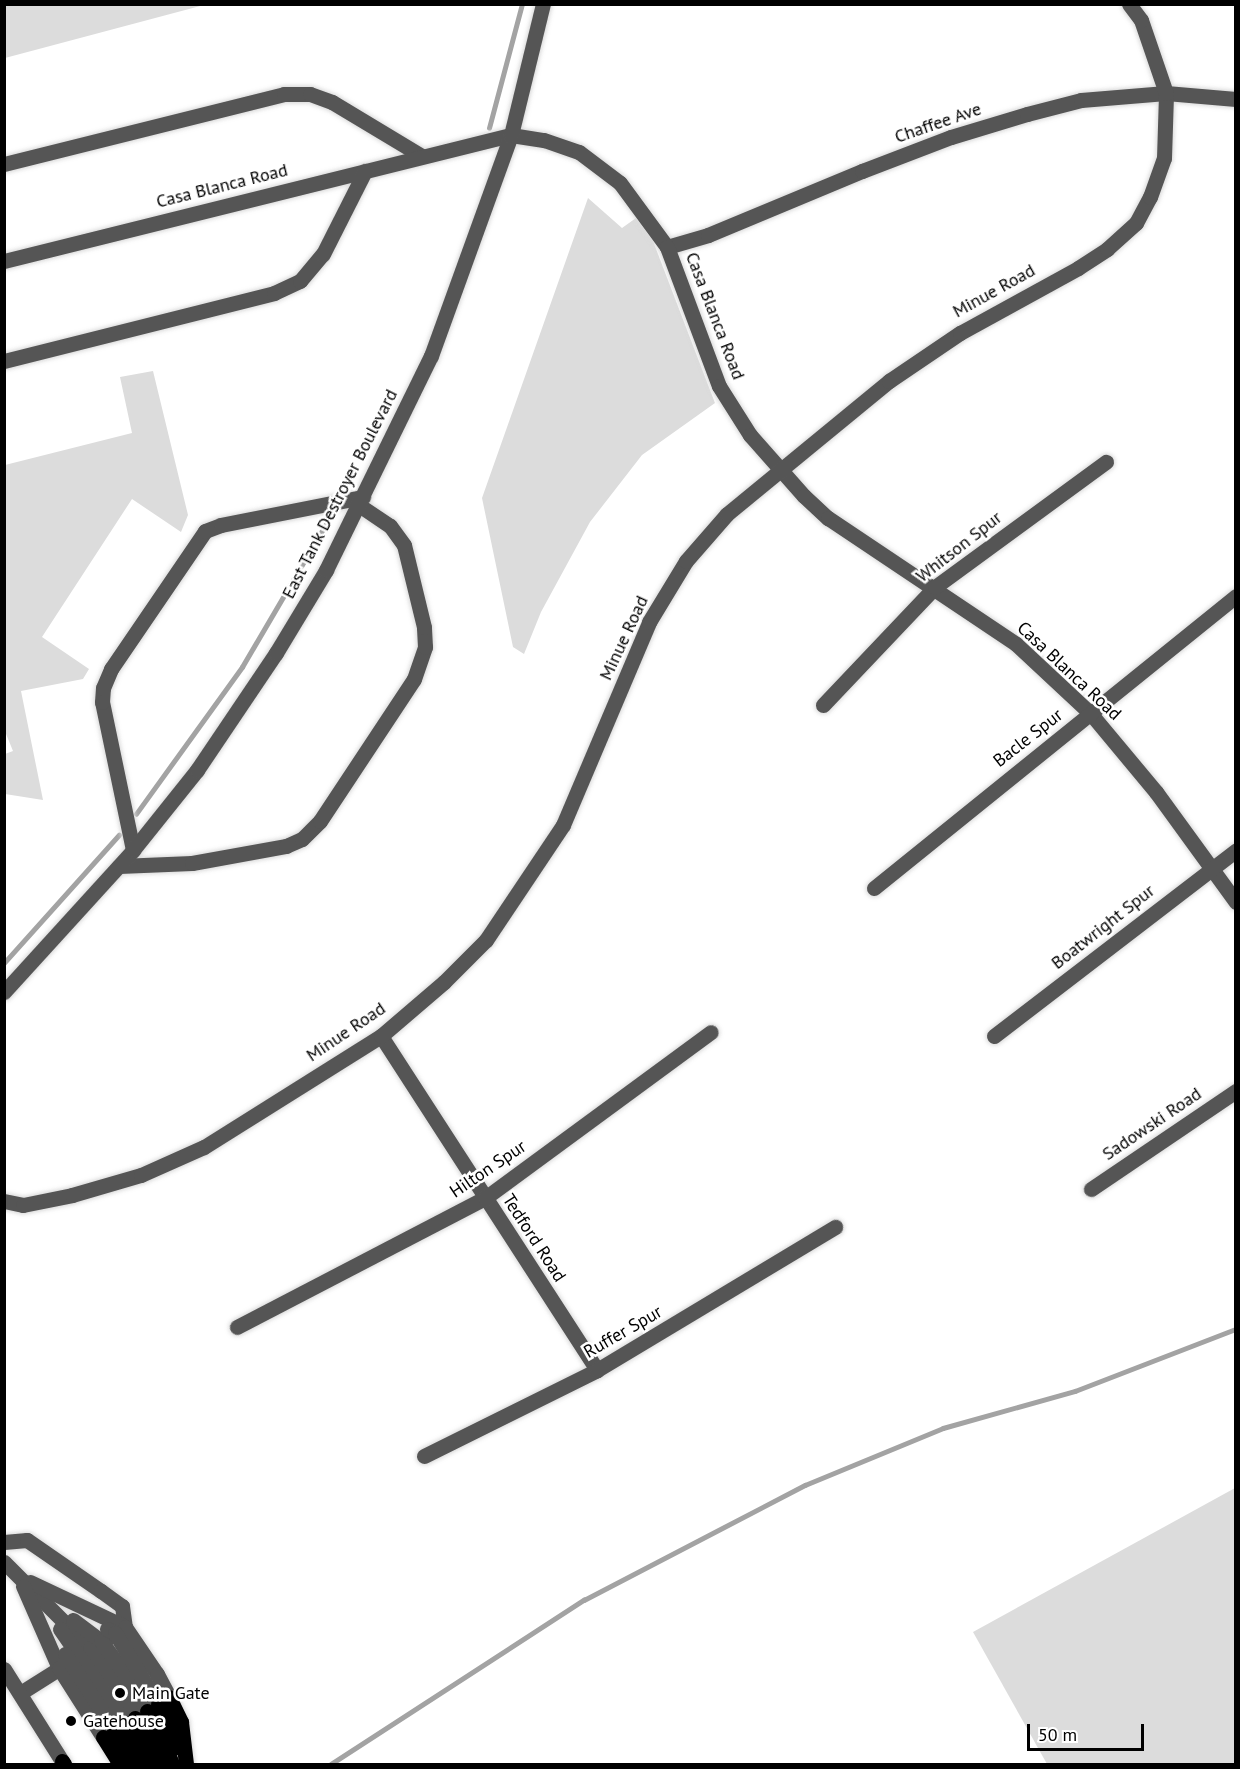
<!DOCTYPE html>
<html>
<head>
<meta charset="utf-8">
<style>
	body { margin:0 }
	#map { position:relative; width:1240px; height:1769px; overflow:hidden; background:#fff; font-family:"PT Sans",sans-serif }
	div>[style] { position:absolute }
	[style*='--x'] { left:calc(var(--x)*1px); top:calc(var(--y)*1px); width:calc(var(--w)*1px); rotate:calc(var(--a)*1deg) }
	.green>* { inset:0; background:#dcdcdc }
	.stream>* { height:4.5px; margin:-2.25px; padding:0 2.25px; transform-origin:2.25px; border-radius:2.25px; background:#a3a3a3 }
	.roads { filter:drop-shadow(0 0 2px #dbdbdb) drop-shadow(0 0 2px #dbdbdb) }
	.minor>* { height:15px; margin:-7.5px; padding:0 7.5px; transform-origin:7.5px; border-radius:7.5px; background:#555 }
	.major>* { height:15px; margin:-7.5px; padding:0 7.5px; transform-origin:7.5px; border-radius:7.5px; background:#000 }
	.dots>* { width:16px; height:16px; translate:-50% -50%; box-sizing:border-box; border:3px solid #fff; border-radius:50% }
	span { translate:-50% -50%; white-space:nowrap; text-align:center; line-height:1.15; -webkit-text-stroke:5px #fff; paint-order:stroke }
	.street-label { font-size:18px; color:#000 }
	.poi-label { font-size:18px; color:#000 }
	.left { translate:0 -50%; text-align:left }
	.frame { position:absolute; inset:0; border:6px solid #000; pointer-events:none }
	.scale { position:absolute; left:1027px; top:1724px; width:117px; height:27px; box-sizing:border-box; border:3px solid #000; border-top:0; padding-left:8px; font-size:18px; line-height:21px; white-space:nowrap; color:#000; -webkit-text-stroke:4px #fff; paint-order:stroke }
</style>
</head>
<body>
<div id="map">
	<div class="green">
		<i style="clip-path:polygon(5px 4px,204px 4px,204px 5px,5px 58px)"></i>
		<i style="clip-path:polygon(588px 198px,622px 228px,636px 218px,653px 241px,715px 403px,642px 455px,590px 522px,541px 612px,524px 654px,513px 647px,482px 498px)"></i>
		<i style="clip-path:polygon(153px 371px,188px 515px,181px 532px,132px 499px,42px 637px,89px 669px,83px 679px,21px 691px,43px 800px,5px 794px,5px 754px,13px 751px,4px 729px,5px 465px,132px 433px,120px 377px)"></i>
		<i style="clip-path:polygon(1235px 1488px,1235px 1764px,1047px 1764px,973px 1632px)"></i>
	</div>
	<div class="stream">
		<i style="--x:489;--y:128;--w:128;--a:-75.1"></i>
		<i style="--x:136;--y:814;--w:181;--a:-54.2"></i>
		<i style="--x:242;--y:667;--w:174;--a:-59.6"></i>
		<i style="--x:4;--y:963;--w:172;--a:-48.1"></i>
		<i style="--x:331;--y:1764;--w:302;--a:-33"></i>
		<i style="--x:584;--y:1600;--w:249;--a:-27.5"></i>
		<i style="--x:805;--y:1485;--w:149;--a:-22.4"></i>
		<i style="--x:943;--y:1428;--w:137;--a:-15.7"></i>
		<i style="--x:1075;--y:1391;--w:173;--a:-21.1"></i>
	</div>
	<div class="roads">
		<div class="minor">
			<i style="--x:4;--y:164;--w:289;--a:-14"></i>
			<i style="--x:284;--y:94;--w:26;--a:0"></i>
			<i style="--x:310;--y:94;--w:23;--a:20"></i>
			<i style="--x:332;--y:102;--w:105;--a:31"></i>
			<i style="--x:667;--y:247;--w:43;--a:-16.3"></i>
			<i style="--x:708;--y:235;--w:167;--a:-22.6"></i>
			<i style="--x:862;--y:171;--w:95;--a:-20.9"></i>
			<i style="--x:951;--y:137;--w:79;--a:-16.8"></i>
			<i style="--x:1027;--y:114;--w:56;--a:-14.5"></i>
			<i style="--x:1081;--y:100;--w:85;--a:-4.7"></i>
			<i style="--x:1166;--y:93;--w:70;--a:4.9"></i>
			<i style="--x:4;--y:261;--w:522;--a:-13.96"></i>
			<i style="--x:511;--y:135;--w:33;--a:9"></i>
			<i style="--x:544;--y:140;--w:37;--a:19"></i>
			<i style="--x:579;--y:152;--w:51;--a:37.1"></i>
			<i style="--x:620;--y:183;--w:79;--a:53.7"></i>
			<i style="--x:667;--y:247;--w:148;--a:69.5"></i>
			<i style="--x:719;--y:386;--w:58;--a:57.7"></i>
			<i style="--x:750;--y:435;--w:81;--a:48.5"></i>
			<i style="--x:804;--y:496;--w:33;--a:43"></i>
			<i style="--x:828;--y:518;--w:226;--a:33.8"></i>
			<i style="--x:1016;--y:644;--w:103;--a:43"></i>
			<i style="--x:1091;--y:714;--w:102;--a:50.2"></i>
			<i style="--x:1156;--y:792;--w:136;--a:54"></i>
			<i style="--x:4;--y:361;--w:278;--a:-14.1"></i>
			<i style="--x:274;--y:293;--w:29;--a:-25"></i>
			<i style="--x:300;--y:281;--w:35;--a:-50"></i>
			<i style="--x:323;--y:254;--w:93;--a:-63.2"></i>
			<i style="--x:823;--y:705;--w:163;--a:-46.5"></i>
			<i style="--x:935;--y:587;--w:212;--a:-36.2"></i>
			<i style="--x:133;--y:850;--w:151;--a:-101.8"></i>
			<i style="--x:102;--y:702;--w:14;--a:-86"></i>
			<i style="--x:103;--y:688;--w:21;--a:-67"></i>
			<i style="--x:111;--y:669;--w:167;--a:-55.7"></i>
			<i style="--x:205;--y:531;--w:17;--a:-21"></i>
			<i style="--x:221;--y:525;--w:145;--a:-11.2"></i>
			<i style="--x:119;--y:866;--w:73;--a:-2.4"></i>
			<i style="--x:192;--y:863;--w:96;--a:-10.3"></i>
			<i style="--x:286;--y:846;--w:17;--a:-24"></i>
			<i style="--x:302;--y:839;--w:25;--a:-45"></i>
			<i style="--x:320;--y:821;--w:170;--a:-56.5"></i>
			<i style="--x:414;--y:679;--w:34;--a:-71"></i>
			<i style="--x:425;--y:647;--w:20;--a:-93"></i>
			<i style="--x:424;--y:627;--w:84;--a:-103.7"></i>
			<i style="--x:404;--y:545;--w:24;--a:-126"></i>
			<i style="--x:390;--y:526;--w:36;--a:-146"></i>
			<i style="--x:874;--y:888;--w:465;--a:-38.9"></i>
			<i style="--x:4;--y:992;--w:192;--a:-47.7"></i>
			<i style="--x:133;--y:850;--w:102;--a:-51.3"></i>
			<i style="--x:197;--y:770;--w:141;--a:-56"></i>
			<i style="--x:276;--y:653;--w:97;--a:-58.9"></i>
			<i style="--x:326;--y:570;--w:238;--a:-63.9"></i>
			<i style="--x:431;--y:356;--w:235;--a:-70.1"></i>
			<i style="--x:511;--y:135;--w:135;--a:-76.3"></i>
			<i style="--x:381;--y:1036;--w:398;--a:57.1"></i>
			<i style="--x:994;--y:1036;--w:305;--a:-37.5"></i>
			<i style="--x:1091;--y:1189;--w:175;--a:-34.1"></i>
			<i style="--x:4;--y:1201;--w:19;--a:12"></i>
			<i style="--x:23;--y:1205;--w:50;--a:-11.5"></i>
			<i style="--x:72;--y:1195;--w:72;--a:-16.2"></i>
			<i style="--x:141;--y:1175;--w:69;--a:-24"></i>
			<i style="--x:204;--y:1147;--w:209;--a:-32.1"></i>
			<i style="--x:381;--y:1036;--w:83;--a:-40.6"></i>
			<i style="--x:444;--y:982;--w:59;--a:-45"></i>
			<i style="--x:486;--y:940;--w:138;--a:-56.2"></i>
			<i style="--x:563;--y:825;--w:220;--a:-67"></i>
			<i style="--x:649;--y:622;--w:71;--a:-58.8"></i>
			<i style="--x:686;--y:561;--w:62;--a:-48.9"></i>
			<i style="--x:727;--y:514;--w:210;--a:-39.4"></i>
			<i style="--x:889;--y:381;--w:86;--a:-34.1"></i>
			<i style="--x:960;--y:333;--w:135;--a:-28.8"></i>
			<i style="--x:1078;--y:268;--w:35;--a:-33"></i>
			<i style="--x:1107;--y:249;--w:39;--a:-42"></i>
			<i style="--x:1136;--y:223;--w:30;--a:-62"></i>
			<i style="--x:1150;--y:197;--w:41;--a:-70.3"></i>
			<i style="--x:1164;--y:158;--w:65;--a:-88.2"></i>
			<i style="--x:1166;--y:93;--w:77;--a:-108.9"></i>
			<i style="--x:1141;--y:20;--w:20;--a:-127"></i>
			<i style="--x:237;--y:1327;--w:280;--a:-27.5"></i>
			<i style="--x:485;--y:1198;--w:280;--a:-36.3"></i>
			<i style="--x:424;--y:1456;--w:193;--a:-26.4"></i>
			<i style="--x:597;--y:1370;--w:278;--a:-31"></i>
			<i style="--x:4;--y:1542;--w:23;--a:-5"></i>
			<i style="--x:27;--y:1540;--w:90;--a:34.6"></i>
			<i style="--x:101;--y:1591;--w:26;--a:36"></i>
			<i style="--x:122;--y:1606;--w:21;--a:82"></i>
			<i style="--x:125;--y:1627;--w:124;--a:147.8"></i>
			<i style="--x:4;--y:1562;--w:122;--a:45"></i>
			<i style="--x:90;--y:1648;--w:57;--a:54.9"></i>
			<i style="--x:123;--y:1695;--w:26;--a:62"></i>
			<i style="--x:30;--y:1582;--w:105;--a:25.3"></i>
			<i style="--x:125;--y:1627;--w:57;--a:55.8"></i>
			<i style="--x:157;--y:1674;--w:26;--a:62"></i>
			<i style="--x:23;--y:1586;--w:90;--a:66.3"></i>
			<i style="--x:59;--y:1668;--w:82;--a:57.5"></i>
			<i style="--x:73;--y:1620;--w:35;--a:37"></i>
			<i style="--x:101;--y:1641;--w:58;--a:54.1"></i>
			<i style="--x:135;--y:1688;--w:26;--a:62"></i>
			<i style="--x:60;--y:1629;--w:114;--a:55.3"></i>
			<i style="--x:107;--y:1629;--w:9;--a:27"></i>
			<i style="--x:115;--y:1633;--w:83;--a:58.8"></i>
			<i style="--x:65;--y:1654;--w:90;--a:57.2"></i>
			<i style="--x:4;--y:1669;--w:109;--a:57.8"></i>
		</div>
		<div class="major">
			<i style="--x:169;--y:1697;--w:28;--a:64"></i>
			<i style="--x:181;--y:1722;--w:42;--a:83.2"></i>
			<i style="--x:158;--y:1704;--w:27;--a:62"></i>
			<i style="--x:171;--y:1728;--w:20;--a:75"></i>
			<i style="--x:147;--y:1711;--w:26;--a:61"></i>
			<i style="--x:160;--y:1734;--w:32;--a:68"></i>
			<i style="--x:135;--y:1718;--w:54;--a:58.7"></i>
			<i style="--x:125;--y:1723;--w:50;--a:55.7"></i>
			<i style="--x:114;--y:1730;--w:26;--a:58"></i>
			<i style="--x:128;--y:1752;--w:18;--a:43"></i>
			<i style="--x:103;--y:1737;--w:26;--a:58"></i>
			<i style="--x:117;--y:1759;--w:9;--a:32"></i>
			<i style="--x:62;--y:1761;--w:4;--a:56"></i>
		</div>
	</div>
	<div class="dots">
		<i style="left:120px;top:1693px;background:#000"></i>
		<i style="left:71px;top:1721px;background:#000"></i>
	</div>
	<div class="street-label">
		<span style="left:938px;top:123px;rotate:-19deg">Chaffee Ave</span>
		<span style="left:222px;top:186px;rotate:-14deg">Casa Blanca Road</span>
		<span style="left:994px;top:291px;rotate:-29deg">Minue Road</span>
		<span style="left:715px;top:316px;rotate:69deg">Casa Blanca Road</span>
		<span style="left:340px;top:494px;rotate:-63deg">East Tank Destroyer Boulevard</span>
		<span style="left:959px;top:547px;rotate:-38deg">Whitson Spur</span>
		<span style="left:624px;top:638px;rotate:-65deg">Minue Road</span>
		<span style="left:1069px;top:671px;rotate:43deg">Casa Blanca Road</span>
		<span style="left:1028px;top:738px;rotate:-38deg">Bacle Spur</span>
		<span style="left:1103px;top:927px;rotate:-38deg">Boatwright Spur</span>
		<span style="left:346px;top:1032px;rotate:-34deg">Minue Road</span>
		<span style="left:1152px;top:1124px;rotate:-34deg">Sadowski Road</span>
		<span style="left:488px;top:1169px;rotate:-34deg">Hilton Spur</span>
		<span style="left:534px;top:1238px;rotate:57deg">Tedford Road</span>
		<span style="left:623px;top:1332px;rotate:-30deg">Ruffer Spur</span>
	</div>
	<div class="poi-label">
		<span class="left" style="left:132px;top:1693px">Main Gate</span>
		<span class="left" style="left:83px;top:1721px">Gatehouse</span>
	</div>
	<div class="frame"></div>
	<div class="scale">50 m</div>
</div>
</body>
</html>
